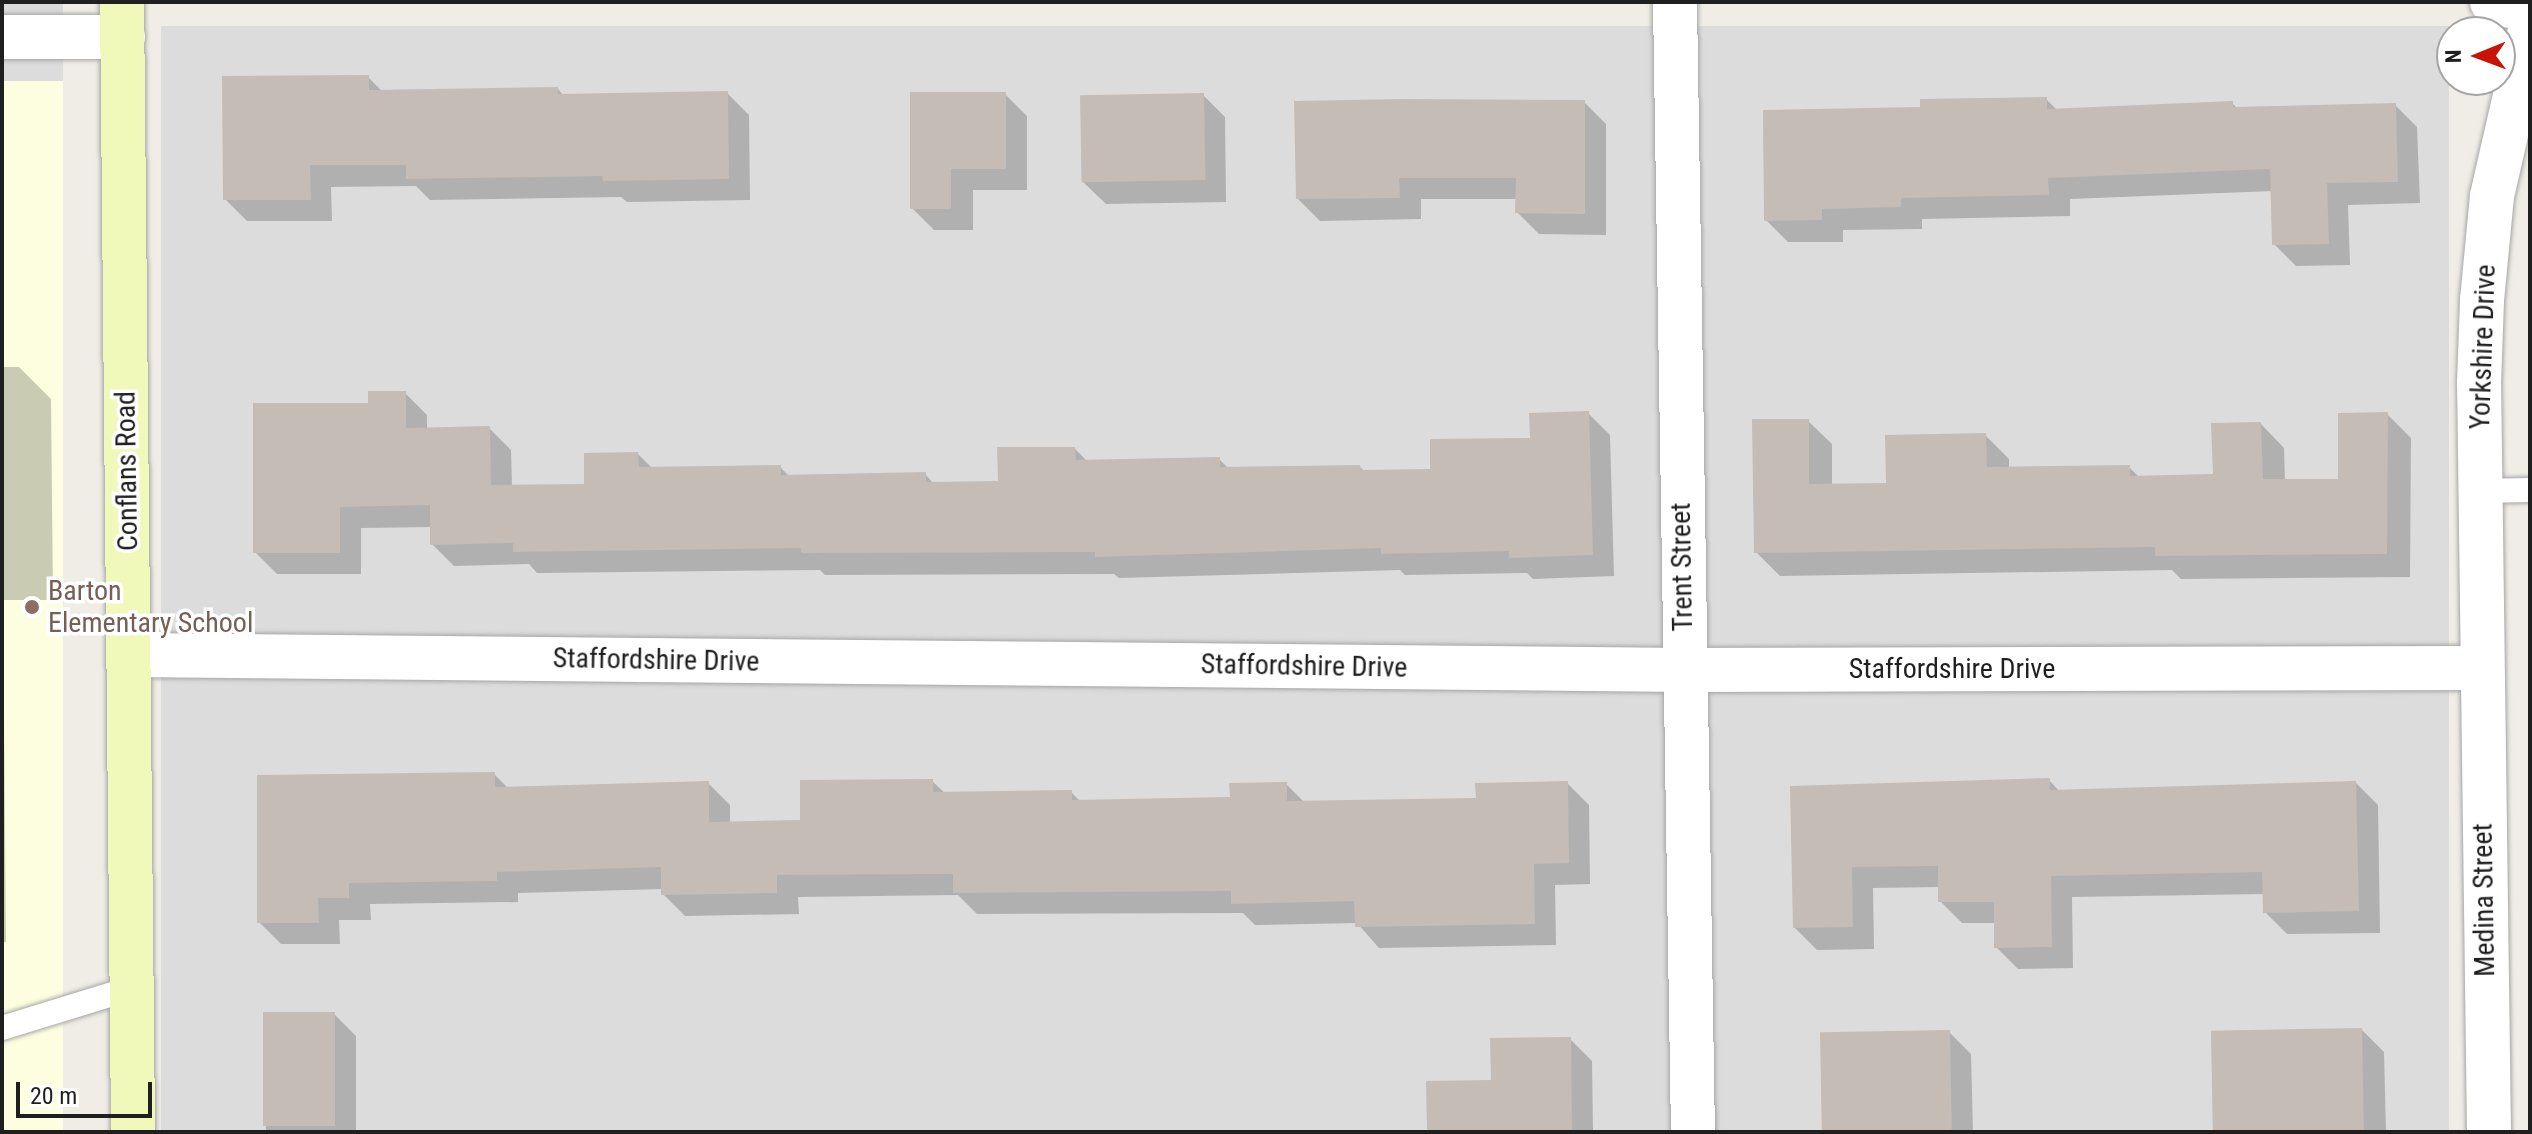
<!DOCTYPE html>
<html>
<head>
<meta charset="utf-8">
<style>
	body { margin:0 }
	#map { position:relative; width:2532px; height:1134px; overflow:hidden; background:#efede5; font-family:"Roboto Condensed",sans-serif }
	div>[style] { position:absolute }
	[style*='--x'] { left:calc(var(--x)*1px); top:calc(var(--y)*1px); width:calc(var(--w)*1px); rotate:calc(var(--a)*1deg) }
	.residential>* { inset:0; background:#dddcdc; transform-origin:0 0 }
	.education>* { inset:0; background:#fcfedf; transform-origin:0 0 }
	.shadow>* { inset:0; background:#0003 }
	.building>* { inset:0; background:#c4bcb5; transform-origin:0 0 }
	.roads { filter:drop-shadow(0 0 2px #a6a6a6) drop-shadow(0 0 2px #a6a6a6) }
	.service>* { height:24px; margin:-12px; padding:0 12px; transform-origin:12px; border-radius:12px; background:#fff }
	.minor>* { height:44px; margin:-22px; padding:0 22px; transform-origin:22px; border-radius:22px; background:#fff }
	.secondary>* { height:44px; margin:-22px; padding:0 22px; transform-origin:22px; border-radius:22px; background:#f0f8ba }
	.dots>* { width:22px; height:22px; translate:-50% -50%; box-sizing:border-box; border:4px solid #fff; border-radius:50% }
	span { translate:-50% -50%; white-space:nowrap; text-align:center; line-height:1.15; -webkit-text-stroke:7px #fff; paint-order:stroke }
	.street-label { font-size:28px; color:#1f1f1f }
	.education-label { font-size:28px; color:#785e54 }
	.left { translate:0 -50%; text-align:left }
	.frame { position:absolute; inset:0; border:4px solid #1f1f1f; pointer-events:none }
	.north { position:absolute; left:2436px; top:16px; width:80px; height:80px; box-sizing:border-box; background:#fff; border:2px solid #a5a5a5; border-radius:50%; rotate:269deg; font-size:22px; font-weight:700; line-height:32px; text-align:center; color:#1f1f1f }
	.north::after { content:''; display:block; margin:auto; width:28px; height:36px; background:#c81305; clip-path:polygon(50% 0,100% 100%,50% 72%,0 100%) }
	.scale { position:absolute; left:16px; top:1082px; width:136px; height:36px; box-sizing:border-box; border:4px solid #1f1f1f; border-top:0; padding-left:10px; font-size:24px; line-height:28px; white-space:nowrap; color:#1f1f1f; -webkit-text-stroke:6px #fff; paint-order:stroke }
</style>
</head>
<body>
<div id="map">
	<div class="residential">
		<i style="left:2px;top:2px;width:61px;height:79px"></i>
		<i style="left:161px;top:26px;width:2288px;height:1106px"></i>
	</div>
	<div class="education">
		<i style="left:2px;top:81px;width:61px;height:1051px"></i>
	</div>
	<div class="shadow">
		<i style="clip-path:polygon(368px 77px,383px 92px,558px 89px,564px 96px,727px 93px,749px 115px,750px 200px,627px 202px,621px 197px,430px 200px,416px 186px,331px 187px,332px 221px,247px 221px,225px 199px)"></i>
		<i style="clip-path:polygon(1005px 94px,1027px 116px,1027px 190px,973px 190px,973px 230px,934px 230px,912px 208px)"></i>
		<i style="clip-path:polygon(1203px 95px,1225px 117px,1226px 202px,1106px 204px,1083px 182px)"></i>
		<i style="clip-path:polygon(2046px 99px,2058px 111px,2232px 103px,2238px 109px,2395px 105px,2417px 127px,2420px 203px,2348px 205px,2350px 265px,2296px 266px,2274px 244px,2273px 191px,2070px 199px,2070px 216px,1922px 219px,1922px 229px,1843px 230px,1843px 242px,1788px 242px,1766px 220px,1922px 109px)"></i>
		<i style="clip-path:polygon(1584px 102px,1606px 124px,1606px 235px,1539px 234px,1517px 212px,1517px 199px,1421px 199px,1421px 219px,1320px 221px,1298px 199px)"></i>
		<i style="clip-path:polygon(2px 367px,19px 367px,51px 399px,53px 600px,3px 600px,6px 942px,2px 942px)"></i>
		<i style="clip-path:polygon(405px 393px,427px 415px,427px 429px,489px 428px,511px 450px,512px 487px,586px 486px,638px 454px,653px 469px,780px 467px,790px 477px,925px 474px,934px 484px,1000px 483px,1075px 449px,1087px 461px,1219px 459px,1229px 469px,1360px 467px,1365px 472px,1432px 471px,1532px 440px,1588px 413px,1610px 435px,1614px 576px,1533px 579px,1527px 573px,1405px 575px,1400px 570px,1119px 578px,1114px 574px,825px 575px,820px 570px,537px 573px,529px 564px,454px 566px,432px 544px,432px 527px,361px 528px,361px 574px,277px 574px,255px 552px,370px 405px)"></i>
		<i style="clip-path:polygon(2387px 414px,2411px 438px,2410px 577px,2181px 579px,2172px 570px,1780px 576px,1756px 552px,1808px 421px,1832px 444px,1832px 486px,1888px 485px,1985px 435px,2009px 459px,2009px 469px,2129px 467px,2140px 478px,2215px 476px,2261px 424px,2284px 448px,2285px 481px,2340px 481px)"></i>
		<i style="clip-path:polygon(494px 774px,509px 789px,708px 783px,730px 805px,730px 823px,802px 822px,932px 781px,946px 794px,1071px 792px,1081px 802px,1232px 799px,1286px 784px,1305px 803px,1478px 800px,1567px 783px,1589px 805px,1590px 884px,1555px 885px,1556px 945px,1379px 948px,1357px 923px,1255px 925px,1243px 913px,977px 914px,958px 895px,798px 897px,799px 914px,685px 916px,663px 894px,663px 889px,518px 893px,518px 902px,370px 904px,371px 920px,339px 920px,340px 944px,281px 944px,259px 922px)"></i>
		<i style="clip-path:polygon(2049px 780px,2060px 792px,2356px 783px,2378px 805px,2380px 933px,2287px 934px,2265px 912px,2265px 894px,2072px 897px,2073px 968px,2018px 969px,1996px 947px,1996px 923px,1962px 923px,1940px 901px,1940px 887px,1873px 888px,1874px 949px,1817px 950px,1795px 928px,1792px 787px)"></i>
		<i style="clip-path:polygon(265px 1014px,334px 1014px,356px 1036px,356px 1132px,266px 1132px)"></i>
		<i style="clip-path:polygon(2362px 1030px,2384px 1052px,2386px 1132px,2213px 1132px)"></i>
		<i style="clip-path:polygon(1949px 1032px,1971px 1054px,1973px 1132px,1823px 1132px)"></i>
		<i style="clip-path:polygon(1570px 1039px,1592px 1061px,1593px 1132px,1429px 1132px,1493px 1082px)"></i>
	</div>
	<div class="building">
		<i style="clip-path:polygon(369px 75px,369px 90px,558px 87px,558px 94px,728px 91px,729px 179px,603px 181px,602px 176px,406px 179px,406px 165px,310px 165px,311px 200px,223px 200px,222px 76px)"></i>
		<i style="clip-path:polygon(910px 92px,1006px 92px,1006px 169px,951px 169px,951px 209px,910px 209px)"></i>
		<i style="left:1204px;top:93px;width:87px;height:124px;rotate:89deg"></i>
		<i style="clip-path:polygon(2047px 97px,2047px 109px,2233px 101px,2233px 107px,2396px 103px,2398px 182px,2327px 183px,2329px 244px,2272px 245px,2270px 169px,2048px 178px,2049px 195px,1901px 198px,1901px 207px,1822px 209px,1822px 220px,1764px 221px,1763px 110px,1920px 107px,1920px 99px)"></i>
		<i style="clip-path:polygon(1402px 99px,1585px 100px,1585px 214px,1515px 213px,1516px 178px,1399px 178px,1400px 198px,1296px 199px,1294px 101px)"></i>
		<i style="clip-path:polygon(368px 391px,406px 391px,406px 428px,490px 426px,491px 485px,584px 484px,584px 453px,638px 452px,639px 467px,781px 465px,781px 475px,926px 472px,926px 482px,998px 481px,997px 447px,1075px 447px,1076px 460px,1220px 457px,1220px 467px,1360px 465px,1361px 470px,1430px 469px,1430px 439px,1530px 438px,1529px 413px,1589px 411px,1593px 555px,1509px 558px,1509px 551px,1381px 554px,1381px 548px,1095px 557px,1095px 552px,801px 553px,801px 548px,513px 552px,513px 543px,430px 545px,430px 505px,340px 507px,340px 553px,253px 553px,253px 403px,368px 403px)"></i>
		<i style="clip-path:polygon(2388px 412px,2387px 554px,2155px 556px,2155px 547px,1754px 553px,1752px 419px,1809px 419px,1809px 484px,1886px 483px,1885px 435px,1986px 433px,1987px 467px,2130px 465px,2130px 476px,2213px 474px,2211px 423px,2261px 422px,2263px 479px,2338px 479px,2338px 413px)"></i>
		<i style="clip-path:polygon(495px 772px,495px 787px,709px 781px,709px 822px,800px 820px,800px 780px,933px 779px,933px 792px,1072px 790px,1072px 800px,1230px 797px,1229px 783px,1287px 782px,1287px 801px,1476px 798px,1475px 783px,1568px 781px,1569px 863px,1534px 864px,1535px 924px,1355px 927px,1354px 901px,1231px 904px,1231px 891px,953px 893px,953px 874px,777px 875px,777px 893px,661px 895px,661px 867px,497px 872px,497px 881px,349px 883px,349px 898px,318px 898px,319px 923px,257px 923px,257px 775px)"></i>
		<i style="clip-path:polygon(2050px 778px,2050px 790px,2356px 781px,2359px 911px,2263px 913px,2262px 872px,2051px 876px,2052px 947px,1994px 948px,1994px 902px,1938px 902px,1938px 866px,1852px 867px,1853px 927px,1793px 928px,1790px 786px)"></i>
		<i style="left:263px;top:1012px;width:72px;height:114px"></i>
		<i style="left:2362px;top:1028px;width:104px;height:151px;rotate:89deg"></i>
		<i style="left:1950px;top:1030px;width:102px;height:130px;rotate:89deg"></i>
		<i style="clip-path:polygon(1571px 1037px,1572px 1132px,1427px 1132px,1426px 1081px,1491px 1080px,1490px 1038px)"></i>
	</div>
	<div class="roads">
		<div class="service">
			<i style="--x:2479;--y:491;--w:51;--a:-1.1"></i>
			<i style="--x:2;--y:1028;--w:136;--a:-17.1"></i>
		</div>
		<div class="minor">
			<i style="--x:1675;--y:2;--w:1130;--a:89.09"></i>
			<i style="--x:2492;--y:2;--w:39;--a:12"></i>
			<i style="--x:2;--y:37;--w:121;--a:0"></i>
			<i style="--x:129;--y:655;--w:1555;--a:0.55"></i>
			<i style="--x:1684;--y:670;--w:796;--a:-0.14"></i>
			<i style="--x:2489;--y:1132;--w:749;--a:-90.76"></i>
			<i style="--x:2479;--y:383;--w:83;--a:-87.9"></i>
			<i style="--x:2482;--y:300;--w:104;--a:-84.5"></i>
			<i style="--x:2492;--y:196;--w:170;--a:-77.1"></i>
		</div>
		<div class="secondary">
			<i style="--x:122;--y:2;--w:1130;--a:89.44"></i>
		</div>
	</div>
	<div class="dots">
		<i style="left:32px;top:607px;background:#8d6e63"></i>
	</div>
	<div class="street-label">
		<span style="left:2483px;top:347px;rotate:-88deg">Yorkshire Drive</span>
		<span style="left:127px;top:471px;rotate:-91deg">Conflans Road</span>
		<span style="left:1682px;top:567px;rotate:-91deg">Trent Street</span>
		<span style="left:656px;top:660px;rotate:1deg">Staffordshire Drive</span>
		<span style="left:1304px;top:666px;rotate:1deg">Staffordshire Drive</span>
		<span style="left:1952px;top:669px">Staffordshire Drive</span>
		<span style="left:2484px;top:900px;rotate:-91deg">Medina Street</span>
	</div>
	<div class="education-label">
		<span class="left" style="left:48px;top:607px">Barton<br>Elementary School</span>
	</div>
	<div class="frame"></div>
	<div class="north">N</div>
	<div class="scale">20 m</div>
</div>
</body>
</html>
